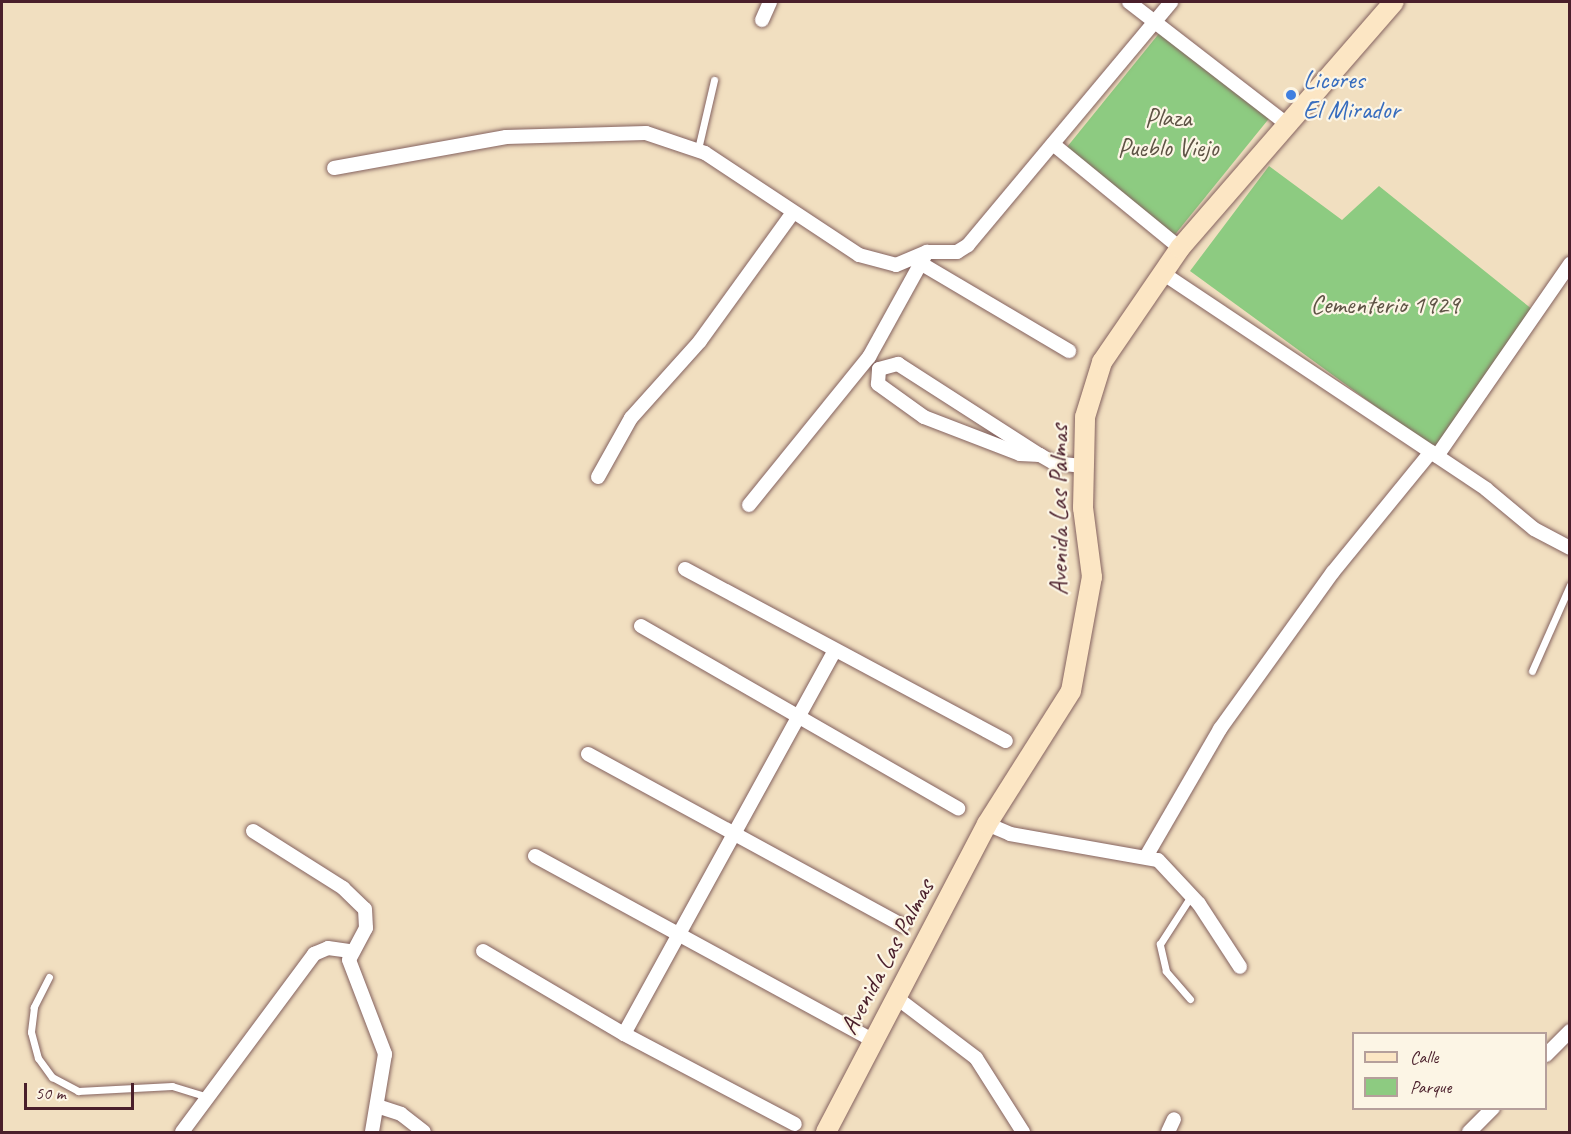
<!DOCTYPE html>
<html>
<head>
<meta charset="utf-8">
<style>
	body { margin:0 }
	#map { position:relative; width:1571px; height:1134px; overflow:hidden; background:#f1dfc0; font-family:Caveat,sans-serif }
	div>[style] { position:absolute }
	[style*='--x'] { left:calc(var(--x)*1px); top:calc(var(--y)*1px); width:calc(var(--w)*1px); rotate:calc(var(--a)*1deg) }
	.green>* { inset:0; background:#8dcb81; transform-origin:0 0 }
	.roads { filter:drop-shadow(0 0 2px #84625f) drop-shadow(0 0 2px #84625f) }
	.lane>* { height:7px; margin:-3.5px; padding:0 3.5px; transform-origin:3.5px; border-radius:3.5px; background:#fff }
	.street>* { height:14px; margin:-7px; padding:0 7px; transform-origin:7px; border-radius:7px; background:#fff }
	.secondary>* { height:20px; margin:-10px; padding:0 10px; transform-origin:10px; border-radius:10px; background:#fce6c4 }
	.dots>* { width:16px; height:16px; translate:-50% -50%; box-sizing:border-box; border:3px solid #fcf5e5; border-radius:50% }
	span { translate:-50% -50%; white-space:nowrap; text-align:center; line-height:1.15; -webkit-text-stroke:4.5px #fcf5e5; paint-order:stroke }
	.shop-label { font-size:26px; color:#366cbe }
	.left { translate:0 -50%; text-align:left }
	.park-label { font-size:26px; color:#5e5345 }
	.street-label { font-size:26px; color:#4a1f2b }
	.frame { position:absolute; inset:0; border:3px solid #4a1f2b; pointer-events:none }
	.legend { position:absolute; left:1352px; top:1032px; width:195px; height:78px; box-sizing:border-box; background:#fcf5e5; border:2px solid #b59f9b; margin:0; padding:8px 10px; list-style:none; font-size:18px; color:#4a1f2b }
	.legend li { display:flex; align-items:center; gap:12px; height:30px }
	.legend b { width:30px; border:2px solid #b59f9b }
	.scale { position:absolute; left:24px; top:1083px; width:110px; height:27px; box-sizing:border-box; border:3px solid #4a1f2b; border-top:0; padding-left:8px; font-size:18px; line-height:21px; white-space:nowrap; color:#4a1f2b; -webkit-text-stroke:4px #fcf5e5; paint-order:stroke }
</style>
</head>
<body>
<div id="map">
	<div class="green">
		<i style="left:1161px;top:31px;width:139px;height:150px;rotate:39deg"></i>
		<i style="clip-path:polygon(1269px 166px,1342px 220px,1379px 186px,1533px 310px,1434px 449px,1190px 271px)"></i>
	</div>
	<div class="roads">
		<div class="lane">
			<i style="--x:698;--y:149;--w:71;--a:-76.9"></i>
			<i style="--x:1532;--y:671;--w:94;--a:-66.2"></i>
			<i style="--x:49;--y:977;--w:34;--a:117"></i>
			<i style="--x:34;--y:1007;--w:25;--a:97"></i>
			<i style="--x:31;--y:1032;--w:27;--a:75"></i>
			<i style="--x:38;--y:1058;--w:24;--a:54"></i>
			<i style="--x:52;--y:1077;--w:30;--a:28"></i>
			<i style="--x:78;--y:1091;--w:94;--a:-3"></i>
			<i style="--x:172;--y:1086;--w:37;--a:17"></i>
			<i style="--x:1190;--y:999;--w:37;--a:-131"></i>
			<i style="--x:1166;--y:971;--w:28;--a:-103"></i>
			<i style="--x:1160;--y:944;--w:57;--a:-57.1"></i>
		</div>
		<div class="street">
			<i style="--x:1129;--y:2;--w:201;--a:37.7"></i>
			<i style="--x:762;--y:20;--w:20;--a:-66"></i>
			<i style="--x:1053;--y:144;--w:164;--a:39.3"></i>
			<i style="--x:334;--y:168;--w:175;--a:-10.2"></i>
			<i style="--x:506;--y:137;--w:140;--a:-1.6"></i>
			<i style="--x:646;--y:133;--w:62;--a:18.7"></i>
			<i style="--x:705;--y:153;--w:185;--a:33.5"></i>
			<i style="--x:859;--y:255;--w:38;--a:15"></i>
			<i style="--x:896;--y:265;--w:34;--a:-23"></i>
			<i style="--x:927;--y:252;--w:30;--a:0"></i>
			<i style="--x:957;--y:252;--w:13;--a:-32"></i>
			<i style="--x:968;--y:245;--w:317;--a:-50.1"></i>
			<i style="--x:922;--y:264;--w:171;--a:30.6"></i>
			<i style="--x:1164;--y:274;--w:387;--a:33.7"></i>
			<i style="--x:1486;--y:489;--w:62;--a:39.8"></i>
			<i style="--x:1534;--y:529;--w:41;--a:27.8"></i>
			<i style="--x:1040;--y:455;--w:20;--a:-177"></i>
			<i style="--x:1020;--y:454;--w:103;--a:-158.9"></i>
			<i style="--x:924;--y:417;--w:57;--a:-144.3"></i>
			<i style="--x:878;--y:384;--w:15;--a:-86"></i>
			<i style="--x:879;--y:369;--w:20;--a:-15"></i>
			<i style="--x:898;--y:364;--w:169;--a:32.7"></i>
			<i style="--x:1040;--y:455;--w:16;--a:30"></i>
			<i style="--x:1054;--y:463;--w:30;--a:6"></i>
			<i style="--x:1437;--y:456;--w:234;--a:-55.3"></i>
			<i style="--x:598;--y:477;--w:68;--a:-60.8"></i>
			<i style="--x:631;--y:418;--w:103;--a:-48.1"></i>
			<i style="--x:700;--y:341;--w:157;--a:-54.1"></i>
			<i style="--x:749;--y:505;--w:191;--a:-51"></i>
			<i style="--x:869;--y:357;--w:120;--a:-61.1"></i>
			<i style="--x:685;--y:569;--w:364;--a:28.2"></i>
			<i style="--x:641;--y:626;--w:366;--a:29.9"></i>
			<i style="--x:588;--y:754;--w:358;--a:28.6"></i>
			<i style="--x:987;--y:824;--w:25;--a:23"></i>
			<i style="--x:1010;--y:834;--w:150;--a:10"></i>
			<i style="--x:1158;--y:860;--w:60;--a:47"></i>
			<i style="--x:1199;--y:904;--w:75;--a:56.9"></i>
			<i style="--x:253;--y:831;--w:107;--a:32.3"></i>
			<i style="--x:343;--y:888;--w:30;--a:44"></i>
			<i style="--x:365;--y:909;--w:19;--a:87"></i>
			<i style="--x:366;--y:928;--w:36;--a:118"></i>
			<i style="--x:349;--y:960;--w:101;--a:69"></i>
			<i style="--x:385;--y:1054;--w:79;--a:99.5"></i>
			<i style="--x:1147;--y:855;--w:146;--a:-59.9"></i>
			<i style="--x:1220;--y:729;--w:193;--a:-54.3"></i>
			<i style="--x:1333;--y:572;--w:155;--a:-50.8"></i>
			<i style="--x:535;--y:856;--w:386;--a:28.6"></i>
			<i style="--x:483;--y:951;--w:164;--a:30.5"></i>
			<i style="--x:624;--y:1034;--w:193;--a:27.8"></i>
			<i style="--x:897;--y:998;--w:99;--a:37.2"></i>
			<i style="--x:976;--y:1058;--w:88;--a:57.6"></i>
			<i style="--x:624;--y:1034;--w:438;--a:-61.2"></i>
			<i style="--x:1546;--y:1055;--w:34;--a:-45"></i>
			<i style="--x:377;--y:1106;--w:25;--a:18"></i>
			<i style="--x:401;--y:1114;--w:29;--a:38"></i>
			<i style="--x:182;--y:1132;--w:222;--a:-53.4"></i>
			<i style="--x:314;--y:954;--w:15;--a:-23"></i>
			<i style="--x:328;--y:948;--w:21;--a:8"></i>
			<i style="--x:1168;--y:1132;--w:14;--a:-65"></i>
			<i style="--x:1469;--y:1132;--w:34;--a:-45"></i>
		</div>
		<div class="secondary">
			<i style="--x:826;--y:1132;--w:348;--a:-62.4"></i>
			<i style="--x:987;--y:824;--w:157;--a:-57.7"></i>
			<i style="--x:1071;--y:691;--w:116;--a:-79.6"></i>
			<i style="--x:1092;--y:577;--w:70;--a:-97.4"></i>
			<i style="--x:1083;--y:508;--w:91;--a:-88.7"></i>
			<i style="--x:1085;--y:417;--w:58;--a:-72.8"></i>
			<i style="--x:1102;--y:362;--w:138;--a:-55.6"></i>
			<i style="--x:1180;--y:248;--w:326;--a:-49"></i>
		</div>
	</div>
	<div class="dots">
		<i style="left:1291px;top:95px;background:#3f7fe0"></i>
	</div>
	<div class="shop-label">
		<span class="left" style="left:1303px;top:95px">Licores<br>El Mirador</span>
	</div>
	<div class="park-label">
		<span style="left:1168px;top:133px">Plaza<br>Pueblo Viejo</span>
		<span style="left:1385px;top:305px">Cementerio 1929</span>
	</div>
	<div class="street-label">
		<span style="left:1059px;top:510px;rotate:-90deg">Avenida Las Palmas</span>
		<span style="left:887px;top:957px;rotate:-62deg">Avenida Las Palmas</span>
	</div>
	<div class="frame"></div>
	<ul class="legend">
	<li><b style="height:8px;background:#fce6c4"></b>Calle</li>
	<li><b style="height:16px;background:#8dcb81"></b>Parque</li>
	</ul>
	<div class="scale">50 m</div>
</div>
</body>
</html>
